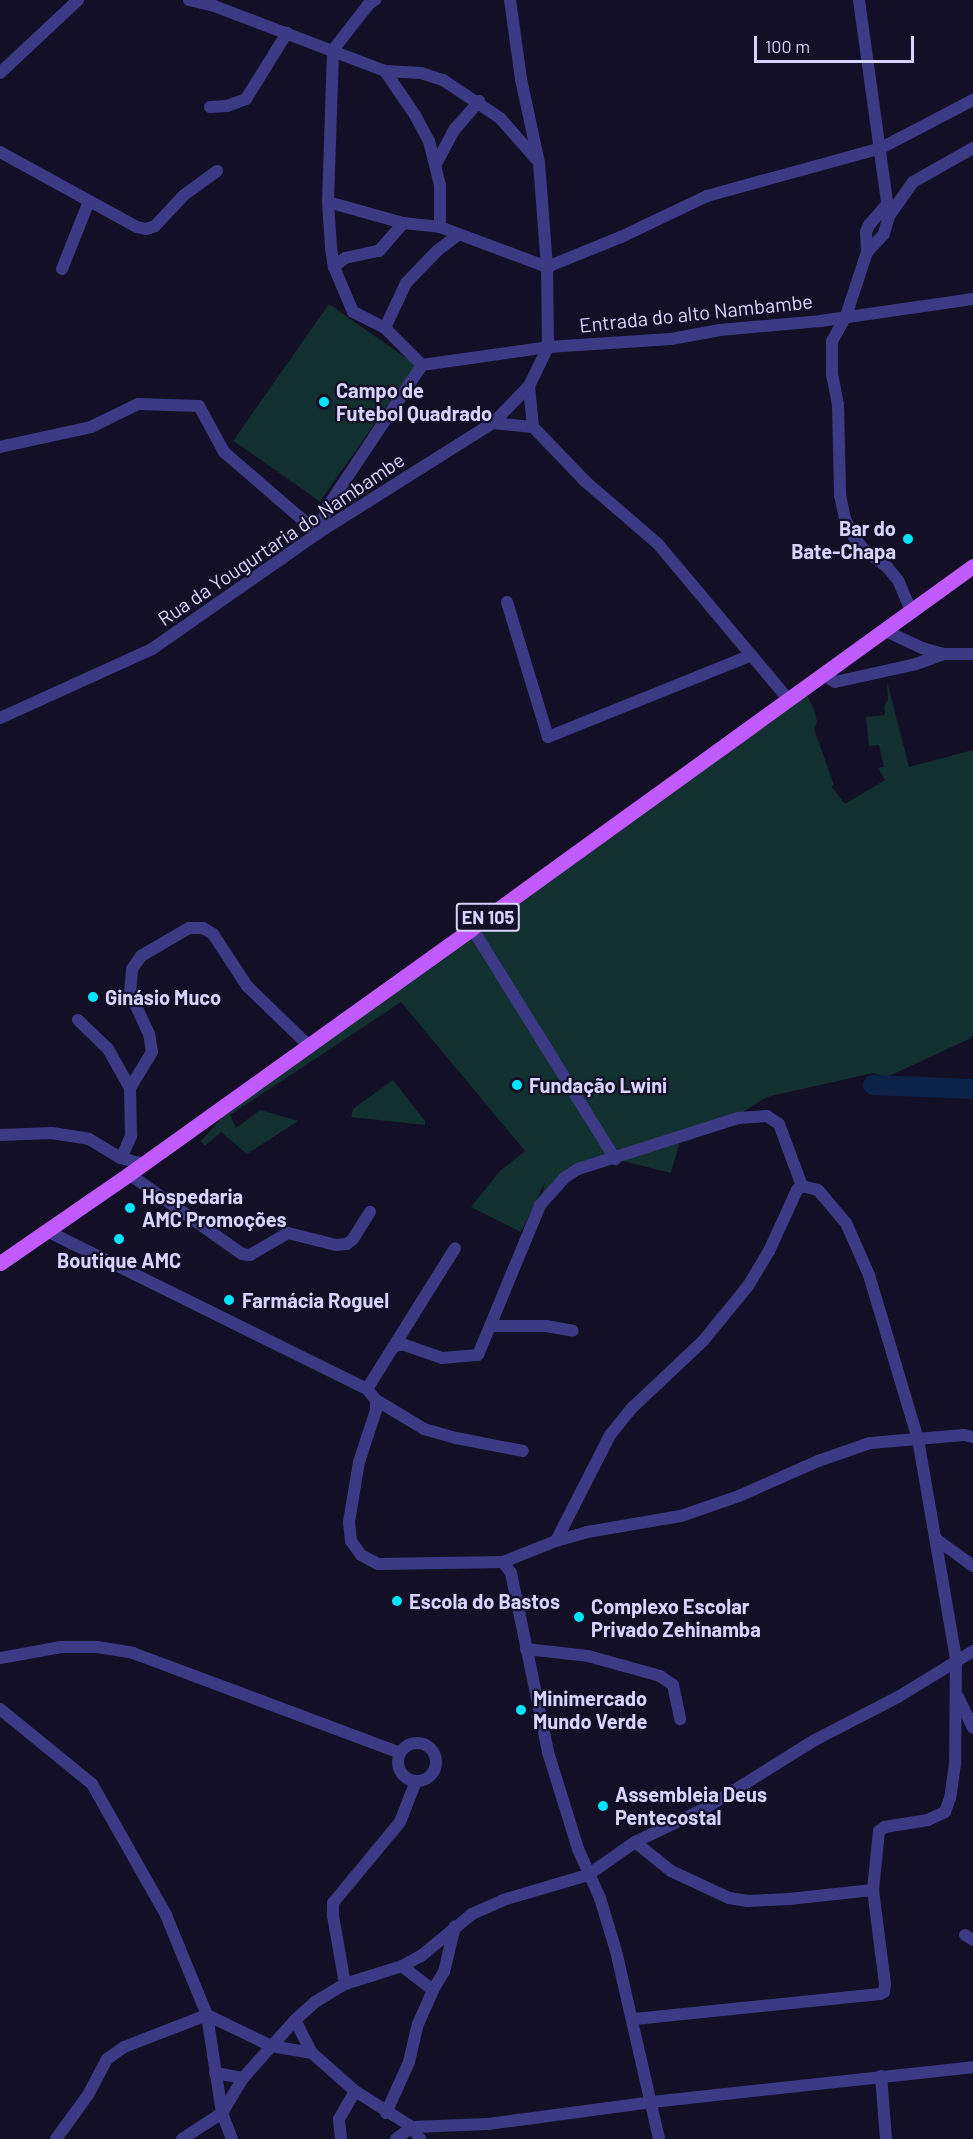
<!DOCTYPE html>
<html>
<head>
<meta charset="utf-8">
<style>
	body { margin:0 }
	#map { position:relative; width:973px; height:2139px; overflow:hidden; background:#130f26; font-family:Barlow,sans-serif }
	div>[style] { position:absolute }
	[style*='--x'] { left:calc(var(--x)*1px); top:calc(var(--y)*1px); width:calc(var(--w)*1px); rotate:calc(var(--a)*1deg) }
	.green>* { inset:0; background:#12302f; transform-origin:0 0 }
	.river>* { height:20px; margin:-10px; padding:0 10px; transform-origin:10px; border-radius:10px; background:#0c2248 }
	.minor>* { height:12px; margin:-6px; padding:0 6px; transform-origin:6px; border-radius:6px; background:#3d3a85 }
	.minor>.ring { margin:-6px; padding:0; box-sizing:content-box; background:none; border:12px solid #3d3a85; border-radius:50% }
	.primary>* { height:15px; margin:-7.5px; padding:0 7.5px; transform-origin:7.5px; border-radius:7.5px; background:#c25bff }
	.dots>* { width:16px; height:16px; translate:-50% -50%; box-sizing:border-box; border:3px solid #130f26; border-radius:50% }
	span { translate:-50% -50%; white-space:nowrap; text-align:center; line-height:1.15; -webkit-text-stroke:4.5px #130f26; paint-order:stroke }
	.shield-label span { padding:2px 4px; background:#130f26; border:2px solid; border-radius:4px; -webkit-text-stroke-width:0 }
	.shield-label { font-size:18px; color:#d9d4ff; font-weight:700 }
	.street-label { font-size:20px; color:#d9d4ff }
	.poi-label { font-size:20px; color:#d9d4ff; font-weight:700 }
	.left { translate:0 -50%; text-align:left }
	.right { translate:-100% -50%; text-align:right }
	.scale { position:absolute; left:754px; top:36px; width:160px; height:27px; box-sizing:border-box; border:3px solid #d9d4ff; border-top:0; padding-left:8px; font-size:18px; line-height:21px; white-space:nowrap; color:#d9d4ff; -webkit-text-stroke:4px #130f26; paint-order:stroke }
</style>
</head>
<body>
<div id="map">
	<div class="green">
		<i style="left:329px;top:304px;width:106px;height:167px;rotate:35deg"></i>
		<i style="clip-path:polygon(887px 681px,909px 767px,973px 750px,973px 1036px,969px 1039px,887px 1077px,873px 1073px,767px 1097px,725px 1123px,681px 1138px,671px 1173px,615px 1159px,578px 1169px,540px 1205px,545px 1182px,521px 1232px,471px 1207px,499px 1172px,525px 1151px,401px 1002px,230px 1115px,236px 1128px,260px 1110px,298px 1121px,247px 1154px,221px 1132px,205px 1146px,201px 1141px,227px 1112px,807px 695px,814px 709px,817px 721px,814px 729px,834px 785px,832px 787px,845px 804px,885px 780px,878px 768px,884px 767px,879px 745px,869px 746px,866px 717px,885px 715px,884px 706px,888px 700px)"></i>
		<i style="clip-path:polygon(393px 1080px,425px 1121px,425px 1125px,351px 1117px,353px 1109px)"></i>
	</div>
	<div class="river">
		<i style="--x:873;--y:1085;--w:100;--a:2.3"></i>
	</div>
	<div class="minor">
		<i style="--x:189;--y:0;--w:26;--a:13"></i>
		<i style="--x:214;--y:6;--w:183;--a:20.8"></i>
		<i style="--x:385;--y:71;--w:36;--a:3"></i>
		<i style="--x:421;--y:73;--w:23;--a:18"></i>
		<i style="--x:443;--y:80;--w:69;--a:33.7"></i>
		<i style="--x:500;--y:118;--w:55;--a:48.7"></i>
		<i style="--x:859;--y:0;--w:218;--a:82.1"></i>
		<i style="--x:889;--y:216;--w:19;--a:106"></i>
		<i style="--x:884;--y:234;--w:25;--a:133"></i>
		<i style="--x:867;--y:252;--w:67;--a:108.2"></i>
		<i style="--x:846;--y:316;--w:29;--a:119"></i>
		<i style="--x:832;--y:341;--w:33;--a:90"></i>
		<i style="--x:832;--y:374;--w:31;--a:79"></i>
		<i style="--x:838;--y:404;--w:91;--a:88.7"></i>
		<i style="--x:840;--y:495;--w:25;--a:78"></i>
		<i style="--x:845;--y:519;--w:20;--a:63"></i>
		<i style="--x:854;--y:537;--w:16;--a:52"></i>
		<i style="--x:864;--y:550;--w:29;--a:36"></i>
		<i style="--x:887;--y:567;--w:17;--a:50"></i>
		<i style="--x:898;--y:580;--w:34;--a:67"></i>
		<i style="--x:385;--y:71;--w:53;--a:55.7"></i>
		<i style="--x:415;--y:115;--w:30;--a:62"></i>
		<i style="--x:429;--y:141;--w:45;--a:76"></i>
		<i style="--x:440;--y:185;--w:42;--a:90"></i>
		<i style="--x:0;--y:73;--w:107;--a:-43.1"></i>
		<i style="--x:210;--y:107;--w:17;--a:-3"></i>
		<i style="--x:227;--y:106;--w:20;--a:-20"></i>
		<i style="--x:246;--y:99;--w:78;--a:-58.2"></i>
		<i style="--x:0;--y:152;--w:156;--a:28.7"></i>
		<i style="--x:137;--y:227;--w:9;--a:13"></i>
		<i style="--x:146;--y:229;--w:9;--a:-18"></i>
		<i style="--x:155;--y:226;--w:42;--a:-46.9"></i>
		<i style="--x:184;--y:195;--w:41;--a:-36"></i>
		<i style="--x:436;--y:164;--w:40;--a:-62"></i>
		<i style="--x:455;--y:129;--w:37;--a:-49"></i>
		<i style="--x:328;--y:202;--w:78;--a:15.6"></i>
		<i style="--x:403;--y:223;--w:37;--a:6"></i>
		<i style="--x:440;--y:227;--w:114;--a:20.5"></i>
		<i style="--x:547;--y:267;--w:80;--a:-22.1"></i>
		<i style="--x:621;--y:237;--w:95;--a:-25.5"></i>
		<i style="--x:707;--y:196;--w:180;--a:-15.4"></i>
		<i style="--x:881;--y:148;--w:104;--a:-27.6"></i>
		<i style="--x:889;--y:216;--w:42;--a:-54.8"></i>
		<i style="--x:913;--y:182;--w:69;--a:-29.5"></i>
		<i style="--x:867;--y:252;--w:20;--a:-93"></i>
		<i style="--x:866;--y:232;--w:8;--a:-67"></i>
		<i style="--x:869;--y:225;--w:28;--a:-49"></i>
		<i style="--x:334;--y:267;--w:14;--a:-39"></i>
		<i style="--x:345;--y:258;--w:35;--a:-12"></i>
		<i style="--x:379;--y:251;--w:37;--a:-49"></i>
		<i style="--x:62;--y:269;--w:73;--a:-68.3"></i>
		<i style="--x:385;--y:328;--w:50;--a:-65"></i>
		<i style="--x:406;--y:283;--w:46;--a:-45.9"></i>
		<i style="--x:438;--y:250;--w:25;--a:-37"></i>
		<i style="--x:422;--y:365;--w:127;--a:-8.1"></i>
		<i style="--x:548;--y:347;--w:123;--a:-3.7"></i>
		<i style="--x:671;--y:339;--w:50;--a:-10.4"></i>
		<i style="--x:720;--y:330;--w:100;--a:-5.1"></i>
		<i style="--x:820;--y:321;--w:155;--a:-8.2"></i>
		<i style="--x:529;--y:386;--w:41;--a:84.4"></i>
		<i style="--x:533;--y:427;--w:76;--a:46.1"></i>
		<i style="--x:586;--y:482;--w:95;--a:40.7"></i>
		<i style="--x:658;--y:544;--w:202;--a:50"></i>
		<i style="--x:493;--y:423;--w:40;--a:5.7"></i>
		<i style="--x:0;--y:447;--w:93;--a:-12.4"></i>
		<i style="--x:91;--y:427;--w:52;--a:-26.1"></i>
		<i style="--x:138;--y:404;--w:61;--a:1.9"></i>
		<i style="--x:199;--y:406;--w:52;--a:61.5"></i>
		<i style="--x:224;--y:452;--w:124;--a:40.8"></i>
		<i style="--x:318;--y:533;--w:29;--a:-70"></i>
		<i style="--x:328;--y:506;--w:169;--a:-56.3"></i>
		<i style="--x:422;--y:365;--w:52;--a:-135"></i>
		<i style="--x:385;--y:328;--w:36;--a:-153"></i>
		<i style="--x:353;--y:312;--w:49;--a:-112.9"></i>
		<i style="--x:334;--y:267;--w:19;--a:-99"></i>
		<i style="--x:331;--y:248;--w:46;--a:-93.7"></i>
		<i style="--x:328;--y:202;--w:152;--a:-88.1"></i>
		<i style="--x:333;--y:50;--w:57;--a:-52.1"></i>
		<i style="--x:368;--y:5;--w:9;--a:-36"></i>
		<i style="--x:507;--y:602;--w:141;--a:73.1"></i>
		<i style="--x:548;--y:737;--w:218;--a:-21.9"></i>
		<i style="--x:944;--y:654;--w:29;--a:0"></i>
		<i style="--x:823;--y:674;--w:14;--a:34"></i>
		<i style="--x:835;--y:682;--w:83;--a:-12.5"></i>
		<i style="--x:916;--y:664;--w:30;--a:-20"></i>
		<i style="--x:944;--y:654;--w:23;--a:-165"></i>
		<i style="--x:922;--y:648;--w:42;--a:-154.7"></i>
		<i style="--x:0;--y:718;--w:167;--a:-24.4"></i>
		<i style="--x:152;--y:649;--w:203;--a:-34.9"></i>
		<i style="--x:318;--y:533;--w:207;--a:-32.2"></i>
		<i style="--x:493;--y:423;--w:52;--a:-45.8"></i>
		<i style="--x:529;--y:386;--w:43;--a:-64"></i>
		<i style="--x:548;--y:347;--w:80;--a:-90.7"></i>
		<i style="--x:547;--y:267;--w:104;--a:-94.4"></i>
		<i style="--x:539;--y:163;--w:86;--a:-102.1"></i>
		<i style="--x:521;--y:79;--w:80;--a:-97.9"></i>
		<i style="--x:472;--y:928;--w:272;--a:58.2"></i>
		<i style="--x:78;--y:1020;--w:42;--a:44"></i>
		<i style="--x:108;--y:1049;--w:45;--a:60.6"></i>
		<i style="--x:130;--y:1088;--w:48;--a:88.8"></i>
		<i style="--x:131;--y:1136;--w:24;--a:114"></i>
		<i style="--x:130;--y:1088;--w:42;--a:-58.6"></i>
		<i style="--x:152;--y:1052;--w:18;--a:-99"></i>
		<i style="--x:149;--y:1034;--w:45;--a:-114.9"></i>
		<i style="--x:130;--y:993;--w:24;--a:-85"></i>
		<i style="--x:132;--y:969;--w:16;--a:-55"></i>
		<i style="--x:141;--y:956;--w:56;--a:-30.3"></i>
		<i style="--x:189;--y:928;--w:14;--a:0"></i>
		<i style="--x:203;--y:928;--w:12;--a:31"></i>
		<i style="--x:213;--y:934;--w:62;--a:56.8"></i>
		<i style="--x:247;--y:986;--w:85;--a:44"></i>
		<i style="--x:0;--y:1135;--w:52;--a:-2.2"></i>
		<i style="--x:52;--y:1133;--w:37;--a:9"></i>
		<i style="--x:89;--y:1139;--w:37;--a:31"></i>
		<i style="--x:121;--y:1158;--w:23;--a:15"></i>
		<i style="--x:129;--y:1174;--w:138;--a:35.3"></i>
		<i style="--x:242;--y:1254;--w:8;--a:7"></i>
		<i style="--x:250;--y:1255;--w:44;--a:-30.1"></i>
		<i style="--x:288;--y:1233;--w:49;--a:14"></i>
		<i style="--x:336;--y:1245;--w:11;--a:-5"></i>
		<i style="--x:347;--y:1244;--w:8;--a:-40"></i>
		<i style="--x:353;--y:1239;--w:32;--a:-58"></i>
		<i style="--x:47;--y:1231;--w:357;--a:26.3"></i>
		<i style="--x:367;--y:1389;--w:14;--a:51"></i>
		<i style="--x:376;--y:1400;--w:10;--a:90"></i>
		<i style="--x:376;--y:1410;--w:55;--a:108.1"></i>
		<i style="--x:359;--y:1462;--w:61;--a:99.5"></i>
		<i style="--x:349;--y:1522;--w:19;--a:84"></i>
		<i style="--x:351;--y:1541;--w:17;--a:54"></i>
		<i style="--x:361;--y:1555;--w:19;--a:28"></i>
		<i style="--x:378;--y:1564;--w:125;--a:-0.9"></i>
		<i style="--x:503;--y:1562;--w:57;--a:-21.6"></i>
		<i style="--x:556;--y:1541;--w:32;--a:-16"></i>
		<i style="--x:587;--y:1532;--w:95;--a:-9.7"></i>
		<i style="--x:681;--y:1516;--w:61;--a:-19"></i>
		<i style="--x:739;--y:1496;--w:86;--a:-23.9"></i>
		<i style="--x:818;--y:1461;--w:55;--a:-19.1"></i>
		<i style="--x:870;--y:1443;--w:94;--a:-4.9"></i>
		<i style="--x:964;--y:1435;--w:9;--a:13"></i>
		<i style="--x:491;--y:1326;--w:55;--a:0"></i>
		<i style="--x:546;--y:1326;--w:27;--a:10"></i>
		<i style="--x:393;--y:1347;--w:9;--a:-18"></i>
		<i style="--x:402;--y:1344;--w:42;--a:19.3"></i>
		<i style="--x:442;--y:1358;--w:36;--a:-5"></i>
		<i style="--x:478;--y:1355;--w:162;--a:-67.5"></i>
		<i style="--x:540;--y:1205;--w:36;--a:-48"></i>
		<i style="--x:564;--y:1178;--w:17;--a:-33"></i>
		<i style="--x:578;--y:1169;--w:168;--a:-17.7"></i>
		<i style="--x:738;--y:1118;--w:29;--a:-4"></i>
		<i style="--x:767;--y:1116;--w:14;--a:34"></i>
		<i style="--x:779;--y:1124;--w:66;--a:69.6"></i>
		<i style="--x:367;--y:1389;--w:166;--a:-58"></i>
		<i style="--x:376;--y:1400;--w:56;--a:31.1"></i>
		<i style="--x:424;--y:1429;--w:33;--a:16"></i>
		<i style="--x:456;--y:1438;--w:68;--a:11"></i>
		<i style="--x:936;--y:1539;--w:46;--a:36.1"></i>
		<i style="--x:556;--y:1541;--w:119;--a:-63"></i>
		<i style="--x:610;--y:1435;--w:36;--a:-51"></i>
		<i style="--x:633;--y:1407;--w:96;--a:-43.3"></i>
		<i style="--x:703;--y:1341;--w:71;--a:-50.7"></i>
		<i style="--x:748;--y:1286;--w:41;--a:-59"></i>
		<i style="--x:769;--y:1251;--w:67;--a:-65.3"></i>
		<i style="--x:797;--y:1190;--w:6;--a:-39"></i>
		<i style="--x:802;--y:1186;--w:16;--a:14"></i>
		<i style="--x:818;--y:1190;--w:43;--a:49.7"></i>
		<i style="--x:846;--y:1223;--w:57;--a:66.1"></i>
		<i style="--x:869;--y:1275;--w:171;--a:73.4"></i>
		<i style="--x:918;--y:1439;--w:223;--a:80.2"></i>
		<i style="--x:956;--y:1659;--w:105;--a:90.5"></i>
		<i style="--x:955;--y:1764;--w:34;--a:98"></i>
		<i style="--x:950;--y:1798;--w:15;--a:110"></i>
		<i style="--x:945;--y:1812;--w:19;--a:155"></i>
		<i style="--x:928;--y:1820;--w:44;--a:170.8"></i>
		<i style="--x:885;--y:1827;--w:7;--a:146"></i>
		<i style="--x:879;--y:1831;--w:59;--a:95.8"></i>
		<i style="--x:873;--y:1890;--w:95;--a:82.7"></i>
		<i style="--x:885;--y:1984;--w:8;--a:97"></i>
		<i style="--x:884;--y:1992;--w:4;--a:153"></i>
		<i style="--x:880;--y:1994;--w:249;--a:174.2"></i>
		<i style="--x:503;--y:1562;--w:14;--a:54"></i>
		<i style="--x:511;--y:1573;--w:183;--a:78.3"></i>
		<i style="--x:548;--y:1752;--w:102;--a:72.8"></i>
		<i style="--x:578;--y:1849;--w:54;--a:65.8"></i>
		<i style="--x:600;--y:1898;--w:55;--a:73.2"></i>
		<i style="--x:616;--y:1951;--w:193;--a:77.1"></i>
		<i style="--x:526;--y:1649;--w:62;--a:6.4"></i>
		<i style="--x:588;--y:1656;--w:75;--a:15.5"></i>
		<i style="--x:660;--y:1676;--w:16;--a:35"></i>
		<i style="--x:673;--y:1685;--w:35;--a:78"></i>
		<i style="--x:0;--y:1658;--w:62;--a:-10.2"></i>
		<i style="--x:61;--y:1647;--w:36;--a:0"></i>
		<i style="--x:97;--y:1647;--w:36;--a:9"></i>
		<i style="--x:133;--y:1653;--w:285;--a:20.5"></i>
		<i style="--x:958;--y:1697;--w:34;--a:64"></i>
		<i style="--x:0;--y:1709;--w:119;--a:39.2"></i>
		<i style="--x:92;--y:1784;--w:150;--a:60.5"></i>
		<i style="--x:166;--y:1915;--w:108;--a:67.7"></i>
		<i style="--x:207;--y:2015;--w:99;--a:81.3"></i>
		<i style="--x:222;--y:2113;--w:28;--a:69"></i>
		<i class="ring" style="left:398px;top:1743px;width:26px;height:26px"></i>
		<i style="--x:635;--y:1842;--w:46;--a:38.9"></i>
		<i style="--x:671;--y:1871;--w:64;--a:25"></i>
		<i style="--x:729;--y:1898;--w:19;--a:9"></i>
		<i style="--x:748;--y:1901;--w:41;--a:-2.8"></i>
		<i style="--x:789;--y:1899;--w:84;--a:-6.1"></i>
		<i style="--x:965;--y:1935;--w:9;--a:32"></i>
		<i style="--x:402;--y:1966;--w:39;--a:38"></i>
		<i style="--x:345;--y:1984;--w:69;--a:-100"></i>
		<i style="--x:333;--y:1916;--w:13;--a:-90"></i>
		<i style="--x:333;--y:1903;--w:105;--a:-50.4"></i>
		<i style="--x:400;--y:1822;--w:44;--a:-68.7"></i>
		<i style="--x:295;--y:2020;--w:37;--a:63"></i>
		<i style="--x:312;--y:2053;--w:57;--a:41.5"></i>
		<i style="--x:355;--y:2091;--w:67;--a:32.3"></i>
		<i style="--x:412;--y:2127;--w:76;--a:-2.3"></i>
		<i style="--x:488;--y:2124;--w:165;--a:-7.6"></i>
		<i style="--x:652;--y:2102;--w:323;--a:-6.2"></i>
		<i style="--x:215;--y:2073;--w:28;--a:10"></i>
		<i style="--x:881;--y:2076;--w:63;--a:85.5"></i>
		<i style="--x:386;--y:2113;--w:56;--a:-65.7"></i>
		<i style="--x:409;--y:2062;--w:39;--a:-77"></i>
		<i style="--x:418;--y:2024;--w:37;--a:-66"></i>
		<i style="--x:433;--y:1990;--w:21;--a:-59"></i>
		<i style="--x:444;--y:1972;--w:47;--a:-76.6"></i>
		<i style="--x:56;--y:2139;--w:54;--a:-54"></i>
		<i style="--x:88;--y:2095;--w:41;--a:-62.2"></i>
		<i style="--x:107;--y:2059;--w:21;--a:-35"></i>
		<i style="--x:124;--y:2047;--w:89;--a:-21.1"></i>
		<i style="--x:207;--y:2015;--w:71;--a:25.8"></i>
		<i style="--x:271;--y:2046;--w:42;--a:9.7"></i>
		<i style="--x:182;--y:2139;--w:48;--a:-33"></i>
		<i style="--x:222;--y:2113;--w:41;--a:-59"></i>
		<i style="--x:243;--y:2078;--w:78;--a:-48.1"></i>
		<i style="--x:295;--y:2020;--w:27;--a:-42"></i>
		<i style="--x:315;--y:2002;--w:35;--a:-31"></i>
		<i style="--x:345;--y:1984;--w:60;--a:-17.5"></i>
		<i style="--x:402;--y:1966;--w:21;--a:-28"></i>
		<i style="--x:421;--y:1956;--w:66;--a:-39.5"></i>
		<i style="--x:472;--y:1914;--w:34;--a:-24"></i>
		<i style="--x:503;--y:1900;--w:89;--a:-16.4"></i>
		<i style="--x:588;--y:1875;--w:57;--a:-35.1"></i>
		<i style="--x:635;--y:1842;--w:79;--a:-25.6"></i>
		<i style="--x:706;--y:1808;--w:128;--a:-32"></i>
		<i style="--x:815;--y:1740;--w:93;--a:-27.4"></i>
		<i style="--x:898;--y:1697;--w:88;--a:-31.5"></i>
		<i style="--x:341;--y:2139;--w:20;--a:-96"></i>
		<i style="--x:339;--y:2119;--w:32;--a:-60"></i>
		<i style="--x:396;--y:2139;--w:20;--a:-37"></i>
		<i style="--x:412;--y:2127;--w:14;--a:56"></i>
	</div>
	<div class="primary">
		<i style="--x:0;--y:1263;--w:157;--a:-34.6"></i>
		<i style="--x:129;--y:1174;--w:422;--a:-35.6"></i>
		<i style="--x:472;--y:928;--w:618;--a:-35.85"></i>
	</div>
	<div class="dots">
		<i style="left:324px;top:402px;background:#00e5ff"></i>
		<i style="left:908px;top:539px;background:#00e5ff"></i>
		<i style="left:93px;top:997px;background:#00e5ff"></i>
		<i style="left:517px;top:1085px;background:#00e5ff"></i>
		<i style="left:130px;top:1208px;background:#00e5ff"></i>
		<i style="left:119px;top:1239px;background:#00e5ff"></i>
		<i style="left:229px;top:1300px;background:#00e5ff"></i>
		<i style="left:397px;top:1601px;background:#00e5ff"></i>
		<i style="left:579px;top:1617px;background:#00e5ff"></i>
		<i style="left:521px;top:1710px;background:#00e5ff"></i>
		<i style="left:603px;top:1806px;background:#00e5ff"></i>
	</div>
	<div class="shield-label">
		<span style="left:488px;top:917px">EN 105</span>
	</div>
	<div class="street-label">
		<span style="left:696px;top:313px;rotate:-6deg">Entrada do alto Nambambe</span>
		<span style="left:281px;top:539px;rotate:-34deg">Rua da Yougurtaria do Nambambe</span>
	</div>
	<div class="poi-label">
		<span class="left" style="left:336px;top:402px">Campo de<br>Futebol Quadrado</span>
		<span class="right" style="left:896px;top:540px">Bar do<br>Bate-Chapa</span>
		<span class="left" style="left:105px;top:997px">Ginásio Muco</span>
		<span class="left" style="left:529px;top:1085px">Fundação Lwini</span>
		<span class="left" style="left:142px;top:1208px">Hospedaria<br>AMC Promoções</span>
		<span style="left:119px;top:1260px">Boutique AMC</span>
		<span class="left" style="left:242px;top:1300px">Farmácia Roguel</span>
		<span class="left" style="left:409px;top:1601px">Escola do Bastos</span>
		<span class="left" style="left:591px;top:1618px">Complexo Escolar<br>Privado Zehinamba</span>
		<span class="left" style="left:533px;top:1710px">Minimercado<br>Mundo Verde</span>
		<span class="left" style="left:615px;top:1806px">Assembleia Deus<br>Pentecostal</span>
	</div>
	<div class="scale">100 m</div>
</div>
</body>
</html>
